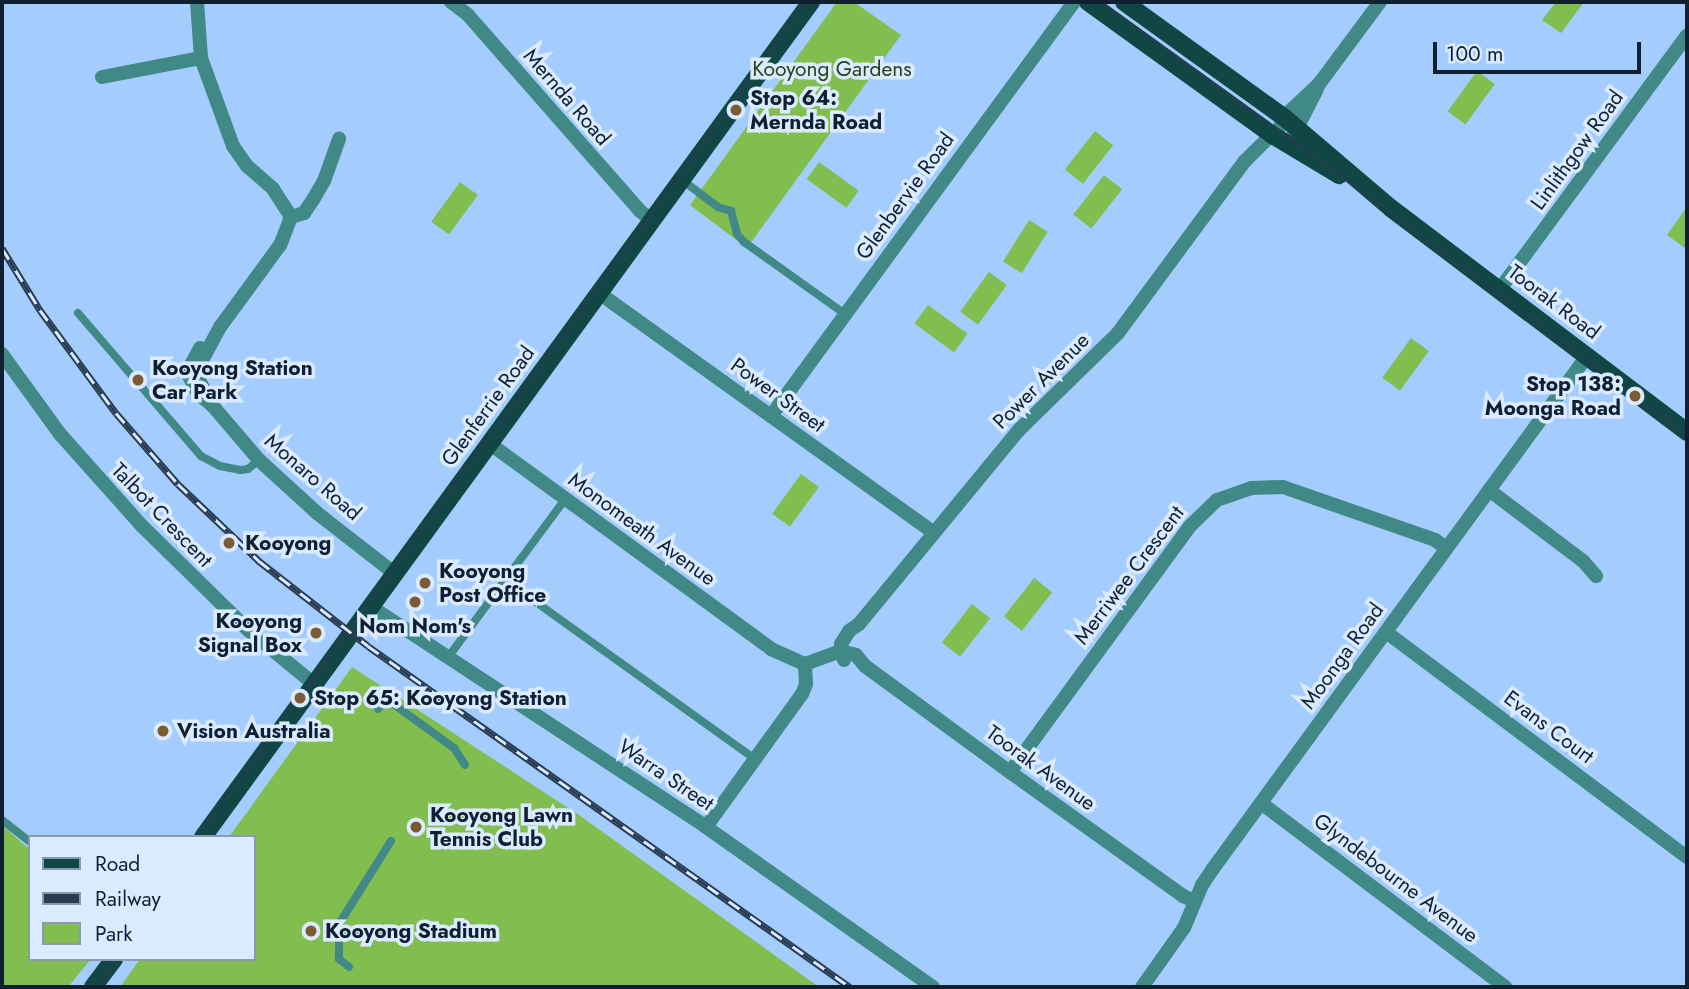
<!DOCTYPE html>
<html>
<head>
<meta charset="utf-8">
<style>
	body { margin:0 }
	#map { position:relative; width:1689px; height:989px; overflow:hidden; background:#a4ccfc; font-family:Jost,sans-serif }
	div>[style] { position:absolute }
	[style*='--x'] { left:calc(var(--x)*1px); top:calc(var(--y)*1px); width:calc(var(--w)*1px); rotate:calc(var(--a)*1deg) }
	.green>* { inset:0; background:#81bd4f; transform-origin:0 0 }
	.lane>* { height:8px; margin:-4px; padding:0 4px; transform-origin:4px; border-radius:4px; background:#418987 }
	.street>* { height:14px; margin:-7px; padding:0 7px; transform-origin:7px; border-radius:7px; background:#418987 }
	.primary>* { height:18px; margin:-9px; padding:0 9px; transform-origin:9px; border-radius:9px; background:#104644 }
	.tram>* { height:2px; margin:-1px; padding:0 1px; transform-origin:1px; border-radius:1px; background:#293c52 }
	.rail>* { height:7px; margin-top:-3.5px; transform-origin:0; background:repeating-linear-gradient(90deg,#dbebff 0 13px,#293c52 0 26px); box-sizing:border-box; border-block:2px solid #293c52 }
	.dots>* { width:19px; height:19px; translate:-50% -50%; box-sizing:border-box; border:4px solid #dbebff; border-radius:50% }
	span { translate:-50% -50%; white-space:nowrap; text-align:center; line-height:1.15; -webkit-text-stroke:7px #dbebff; paint-order:stroke }
	.park-label { font-size:21px; color:#2a4215 }
	.street-label { font-size:21px; color:#112031 }
	.poi-label { font-size:21px; color:#112031; font-weight:700 }
	.left { translate:0 -50%; text-align:left }
	.right { translate:-100% -50%; text-align:right }
	.frame { position:absolute; inset:0; border:4px solid #112031; pointer-events:none }
	.legend { position:absolute; left:28px; top:835px; width:228px; height:126px; box-sizing:border-box; background:#dbebff; border:2px solid #8a9aad; margin:0; padding:9px 12px; list-style:none; font-size:21px; color:#112031 }
	.legend li { display:flex; align-items:center; gap:14px; height:35px }
	.legend b { width:35px; border:2px solid #8a9aad }
	.scale { position:absolute; left:1433px; top:42px; width:208px; height:32px; box-sizing:border-box; border:4px solid #112031; border-top:0; padding-left:9px; font-size:21px; line-height:24px; white-space:nowrap; color:#112031; -webkit-text-stroke:5px #dbebff; paint-order:stroke }
</style>
</head>
<body>
<div id="map">
	<div class="green">
		<i style="clip-path:polygon(837px 2px,854px 2px,901px 35px,747px 248px,690px 205px)"></i>
		<i style="clip-path:polygon(1556px 2px,1584px 2px,1561px 33px,1542px 20px)"></i>
		<i style="left:1477px;top:71px;width:22px;height:50px;rotate:36deg"></i>
		<i style="left:1095px;top:131px;width:23px;height:49px;rotate:38deg"></i>
		<i style="left:819px;top:162px;width:49px;height:21px;rotate:36deg"></i>
		<i style="left:1104px;top:175px;width:23px;height:50px;rotate:38deg"></i>
		<i style="left:460px;top:182px;width:22px;height:49px;rotate:36deg"></i>
		<i style="clip-path:polygon(1687px 207px,1687px 245px,1685px 248px,1667px 235px)"></i>
		<i style="left:1029px;top:220px;width:22px;height:49px;rotate:32deg"></i>
		<i style="left:989px;top:272px;width:22px;height:49px;rotate:36deg"></i>
		<i style="left:928px;top:305px;width:49px;height:23px;rotate:36deg"></i>
		<i style="left:1411px;top:338px;width:22px;height:49px;rotate:36deg"></i>
		<i style="left:801px;top:474px;width:22px;height:49px;rotate:36deg"></i>
		<i style="left:1034px;top:578px;width:23px;height:49px;rotate:38deg"></i>
		<i style="left:972px;top:604px;width:23px;height:49px;rotate:38deg"></i>
		<i style="clip-path:polygon(352px 667px,579px 815px,819px 987px,120px 987px,140px 959px,254px 959px,254px 837px,229px 837px)"></i>
		<i style="clip-path:polygon(2px 825px,30px 850px,30px 959px,91px 959px,68px 987px,2px 987px)"></i>
	</div>
	<div class="lane">
		<i style="--x:682;--y:180;--w:45;--a:36.9"></i>
		<i style="--x:718;--y:207;--w:14;--a:17"></i>
		<i style="--x:731;--y:211;--w:24;--a:75"></i>
		<i style="--x:737;--y:234;--w:11;--a:49"></i>
		<i style="--x:744;--y:242;--w:124;--a:35.5"></i>
		<i style="--x:78;--y:313;--w:189;--a:49.3"></i>
		<i style="--x:201;--y:456;--w:21;--a:28"></i>
		<i style="--x:220;--y:466;--w:20;--a:11"></i>
		<i style="--x:240;--y:470;--w:8;--a:-7"></i>
		<i style="--x:248;--y:469;--w:14;--a:-39"></i>
		<i style="--x:505;--y:580;--w:307;--a:35.6"></i>
		<i style="--x:449;--y:656;--w:195;--a:-53.5"></i>
		<i style="--x:378;--y:709;--w:10;--a:-45"></i>
		<i style="--x:385;--y:702;--w:7;--a:8"></i>
		<i style="--x:392;--y:703;--w:77;--a:36"></i>
		<i style="--x:454;--y:748;--w:20;--a:57"></i>
		<i style="--x:2;--y:820;--w:36;--a:38"></i>
		<i style="--x:349;--y:967;--w:13;--a:-141"></i>
		<i style="--x:339;--y:959;--w:35;--a:-90"></i>
		<i style="--x:339;--y:924;--w:98;--a:-57.9"></i>
	</div>
	<div class="street">
		<i style="--x:197;--y:2;--w:56;--a:85.9"></i>
		<i style="--x:201;--y:58;--w:94;--a:70"></i>
		<i style="--x:233;--y:146;--w:24;--a:55"></i>
		<i style="--x:247;--y:166;--w:35;--a:41"></i>
		<i style="--x:273;--y:189;--w:33;--a:57"></i>
		<i style="--x:291;--y:217;--w:30;--a:111"></i>
		<i style="--x:280;--y:245;--w:102;--a:126.2"></i>
		<i style="--x:220;--y:327;--w:44;--a:118.3"></i>
		<i style="--x:199;--y:366;--w:14;--a:90"></i>
		<i style="--x:199;--y:380;--w:28;--a:63"></i>
		<i style="--x:451;--y:2;--w:21;--a:37"></i>
		<i style="--x:468;--y:15;--w:261;--a:48.7"></i>
		<i style="--x:640;--y:211;--w:15;--a:37"></i>
		<i style="--x:102;--y:77;--w:101;--a:-10.9"></i>
		<i style="--x:1274;--y:136;--w:30;--a:-57"></i>
		<i style="--x:1290;--y:111;--w:40;--a:-43"></i>
		<i style="--x:1319;--y:84;--w:102;--a:-53.4"></i>
		<i style="--x:1293;--y:136;--w:53;--a:-62.9"></i>
		<i style="--x:291;--y:217;--w:14;--a:-17"></i>
		<i style="--x:304;--y:213;--w:18;--a:-56"></i>
		<i style="--x:314;--y:198;--w:20;--a:-60"></i>
		<i style="--x:324;--y:181;--w:45;--a:-70.3"></i>
		<i style="--x:1500;--y:289;--w:315;--a:-53.6"></i>
		<i style="--x:599;--y:293;--w:411;--a:35.6"></i>
		<i style="--x:200;--y:348;--w:27;--a:118"></i>
		<i style="--x:187;--y:372;--w:25;--a:63"></i>
		<i style="--x:198;--y:394;--w:18;--a:38"></i>
		<i style="--x:212;--y:405;--w:72;--a:49.5"></i>
		<i style="--x:259;--y:460;--w:79;--a:42.4"></i>
		<i style="--x:317;--y:513;--w:98;--a:37.9"></i>
		<i style="--x:2;--y:354;--w:99;--a:54.1"></i>
		<i style="--x:60;--y:434;--w:123;--a:48.3"></i>
		<i style="--x:142;--y:526;--w:147;--a:44.4"></i>
		<i style="--x:247;--y:629;--w:87;--a:39.4"></i>
		<i style="--x:771;--y:416;--w:513;--a:-53.8"></i>
		<i style="--x:489;--y:443;--w:349;--a:36.1"></i>
		<i style="--x:771;--y:649;--w:37;--a:24"></i>
		<i style="--x:1489;--y:490;--w:118;--a:37.1"></i>
		<i style="--x:1583;--y:561;--w:20;--a:49"></i>
		<i style="--x:370;--y:606;--w:402;--a:33.3"></i>
		<i style="--x:706;--y:827;--w:278;--a:35.2"></i>
		<i style="--x:1386;--y:632;--w:376;--a:36.8"></i>
		<i style="--x:844;--y:660;--w:16;--a:-101"></i>
		<i style="--x:841;--y:644;--w:15;--a:-58"></i>
		<i style="--x:849;--y:631;--w:12;--a:-35"></i>
		<i style="--x:859;--y:624;--w:253;--a:-50.5"></i>
		<i style="--x:1020;--y:429;--w:137;--a:-44.4"></i>
		<i style="--x:1118;--y:333;--w:214;--a:-53.6"></i>
		<i style="--x:1245;--y:161;--w:38;--a:-45"></i>
		<i style="--x:805;--y:664;--w:37;--a:-20"></i>
		<i style="--x:840;--y:651;--w:16;--a:14"></i>
		<i style="--x:856;--y:655;--w:14;--a:51"></i>
		<i style="--x:865;--y:666;--w:180;--a:36.2"></i>
		<i style="--x:1010;--y:772;--w:213;--a:35.6"></i>
		<i style="--x:1183;--y:896;--w:13;--a:23"></i>
		<i style="--x:1010;--y:772;--w:305;--a:-53.8"></i>
		<i style="--x:1190;--y:526;--w:37;--a:-44"></i>
		<i style="--x:1217;--y:500;--w:37;--a:-19"></i>
		<i style="--x:1252;--y:488;--w:31;--a:-2"></i>
		<i style="--x:1283;--y:487;--w:161;--a:19.2"></i>
		<i style="--x:1435;--y:540;--w:14;--a:36"></i>
		<i style="--x:1261;--y:803;--w:306;--a:37"></i>
		<i style="--x:706;--y:827;--w:164;--a:-54.2"></i>
		<i style="--x:802;--y:694;--w:11;--a:-68"></i>
		<i style="--x:806;--y:684;--w:20;--a:-93"></i>
		<i style="--x:1142;--y:987;--w:72;--a:-54.6"></i>
		<i style="--x:1184;--y:928;--w:47;--a:-67.3"></i>
		<i style="--x:1202;--y:885;--w:18;--a:-56"></i>
		<i style="--x:1212;--y:870;--w:636;--a:-53.89"></i>
	</div>
	<div class="primary">
		<i style="--x:1088;--y:2;--w:229;--a:35.8"></i>
		<i style="--x:1274;--y:136;--w:76;--a:31"></i>
		<i style="--x:1124;--y:2;--w:198;--a:35.8"></i>
		<i style="--x:1285;--y:118;--w:140;--a:40.4"></i>
		<i style="--x:1392;--y:209;--w:370;--a:37.1"></i>
		<i style="--x:203;--y:837;--w:1033;--a:-53.94"></i>
		<i style="--x:93;--y:987;--w:35;--a:-53"></i>
	</div>
	<div class="tram">
		<i style="--x:1101;--y:2;--w:399;--a:36"></i>
		<i style="--x:1424;--y:237;--w:330;--a:37.1"></i>
		<i style="--x:199;--y:837;--w:1033;--a:-53.94"></i>
		<i style="--x:98;--y:987;--w:34;--a:-54"></i>
	</div>
	<div class="rail">
		<i style="--x:2;--y:248;--w:73;--a:58.5"></i>
		<i style="--x:40;--y:310;--w:128;--a:53.6"></i>
		<i style="--x:116;--y:413;--w:94;--a:48.9"></i>
		<i style="--x:178;--y:484;--w:112;--a:43.5"></i>
		<i style="--x:259;--y:561;--w:138;--a:37.9"></i>
		<i style="--x:368;--y:646;--w:590;--a:35.28"></i>
	</div>
	<div class="dots">
		<i style="left:736px;top:110px;background:#7b5b31"></i>
		<i style="left:138px;top:380px;background:#7b5b31"></i>
		<i style="left:1635px;top:396px;background:#7b5b31"></i>
		<i style="left:229px;top:543px;background:#7b5b31"></i>
		<i style="left:425px;top:583px;background:#7b5b31"></i>
		<i style="left:415px;top:602px;background:#7b5b31"></i>
		<i style="left:316px;top:633px;background:#7b5b31"></i>
		<i style="left:300px;top:698px;background:#7b5b31"></i>
		<i style="left:163px;top:731px;background:#7b5b31"></i>
		<i style="left:416px;top:827px;background:#7b5b31"></i>
		<i style="left:311px;top:931px;background:#7b5b31"></i>
	</div>
	<div class="park-label">
		<span style="left:832px;top:69px">Kooyong Gardens</span>
	</div>
	<div class="street-label">
		<span style="left:567px;top:97px;rotate:49deg">Mernda Road</span>
		<span style="left:1577px;top:150px;rotate:-54deg">Linlithgow Road</span>
		<span style="left:905px;top:196px;rotate:-54deg">Glenbervie Road</span>
		<span style="left:1554px;top:302px;rotate:37deg">Toorak Road</span>
		<span style="left:1041px;top:381px;rotate:-45deg">Power Avenue</span>
		<span style="left:778px;top:395px;rotate:36deg">Power Street</span>
		<span style="left:488px;top:406px;rotate:-54deg">Glenferrie Road</span>
		<span style="left:313px;top:477px;rotate:41deg">Monaro Road</span>
		<span style="left:162px;top:515px;rotate:46deg">Talbot Crescent</span>
		<span style="left:642px;top:529px;rotate:36deg">Monomeath Avenue</span>
		<span style="left:1129px;top:575px;rotate:-53deg">Merriwee Crescent</span>
		<span style="left:1342px;top:656px;rotate:-54deg">Moonga Road</span>
		<span style="left:1549px;top:727px;rotate:37deg">Evans Court</span>
		<span style="left:1041px;top:768px;rotate:36deg">Toorak Avenue</span>
		<span style="left:666px;top:775px;rotate:34deg">Warra Street</span>
		<span style="left:1396px;top:878px;rotate:37deg">Glyndebourne Avenue</span>
	</div>
	<div class="poi-label">
		<span class="left" style="left:750px;top:110px">Stop 64:<br>Mernda Road</span>
		<span class="left" style="left:152px;top:380px">Kooyong Station<br>Car Park</span>
		<span class="right" style="left:1621px;top:396px">Stop 138:<br>Moonga Road</span>
		<span class="left" style="left:245px;top:543px">Kooyong</span>
		<span class="left" style="left:439px;top:583px">Kooyong<br>Post Office</span>
		<span class="right" style="left:302px;top:633px">Kooyong<br>Signal Box</span>
		<span style="left:415px;top:626px">Nom Nom's</span>
		<span class="left" style="left:314px;top:698px">Stop 65: Kooyong Station</span>
		<span class="left" style="left:177px;top:731px">Vision Australia</span>
		<span class="left" style="left:430px;top:827px">Kooyong Lawn<br>Tennis Club</span>
		<span class="left" style="left:325px;top:931px">Kooyong Stadium</span>
	</div>
	<div class="frame"></div>
	<ul class="legend">
	<li><b style="height:9px;background:#104644"></b>Road</li>
	<li><b style="height:9px;background:#293c52"></b>Railway</li>
	<li><b style="height:19px;background:#81bd4f"></b>Park</li>
	</ul>
	<div class="scale">100 m</div>
</div>
</body>
</html>
